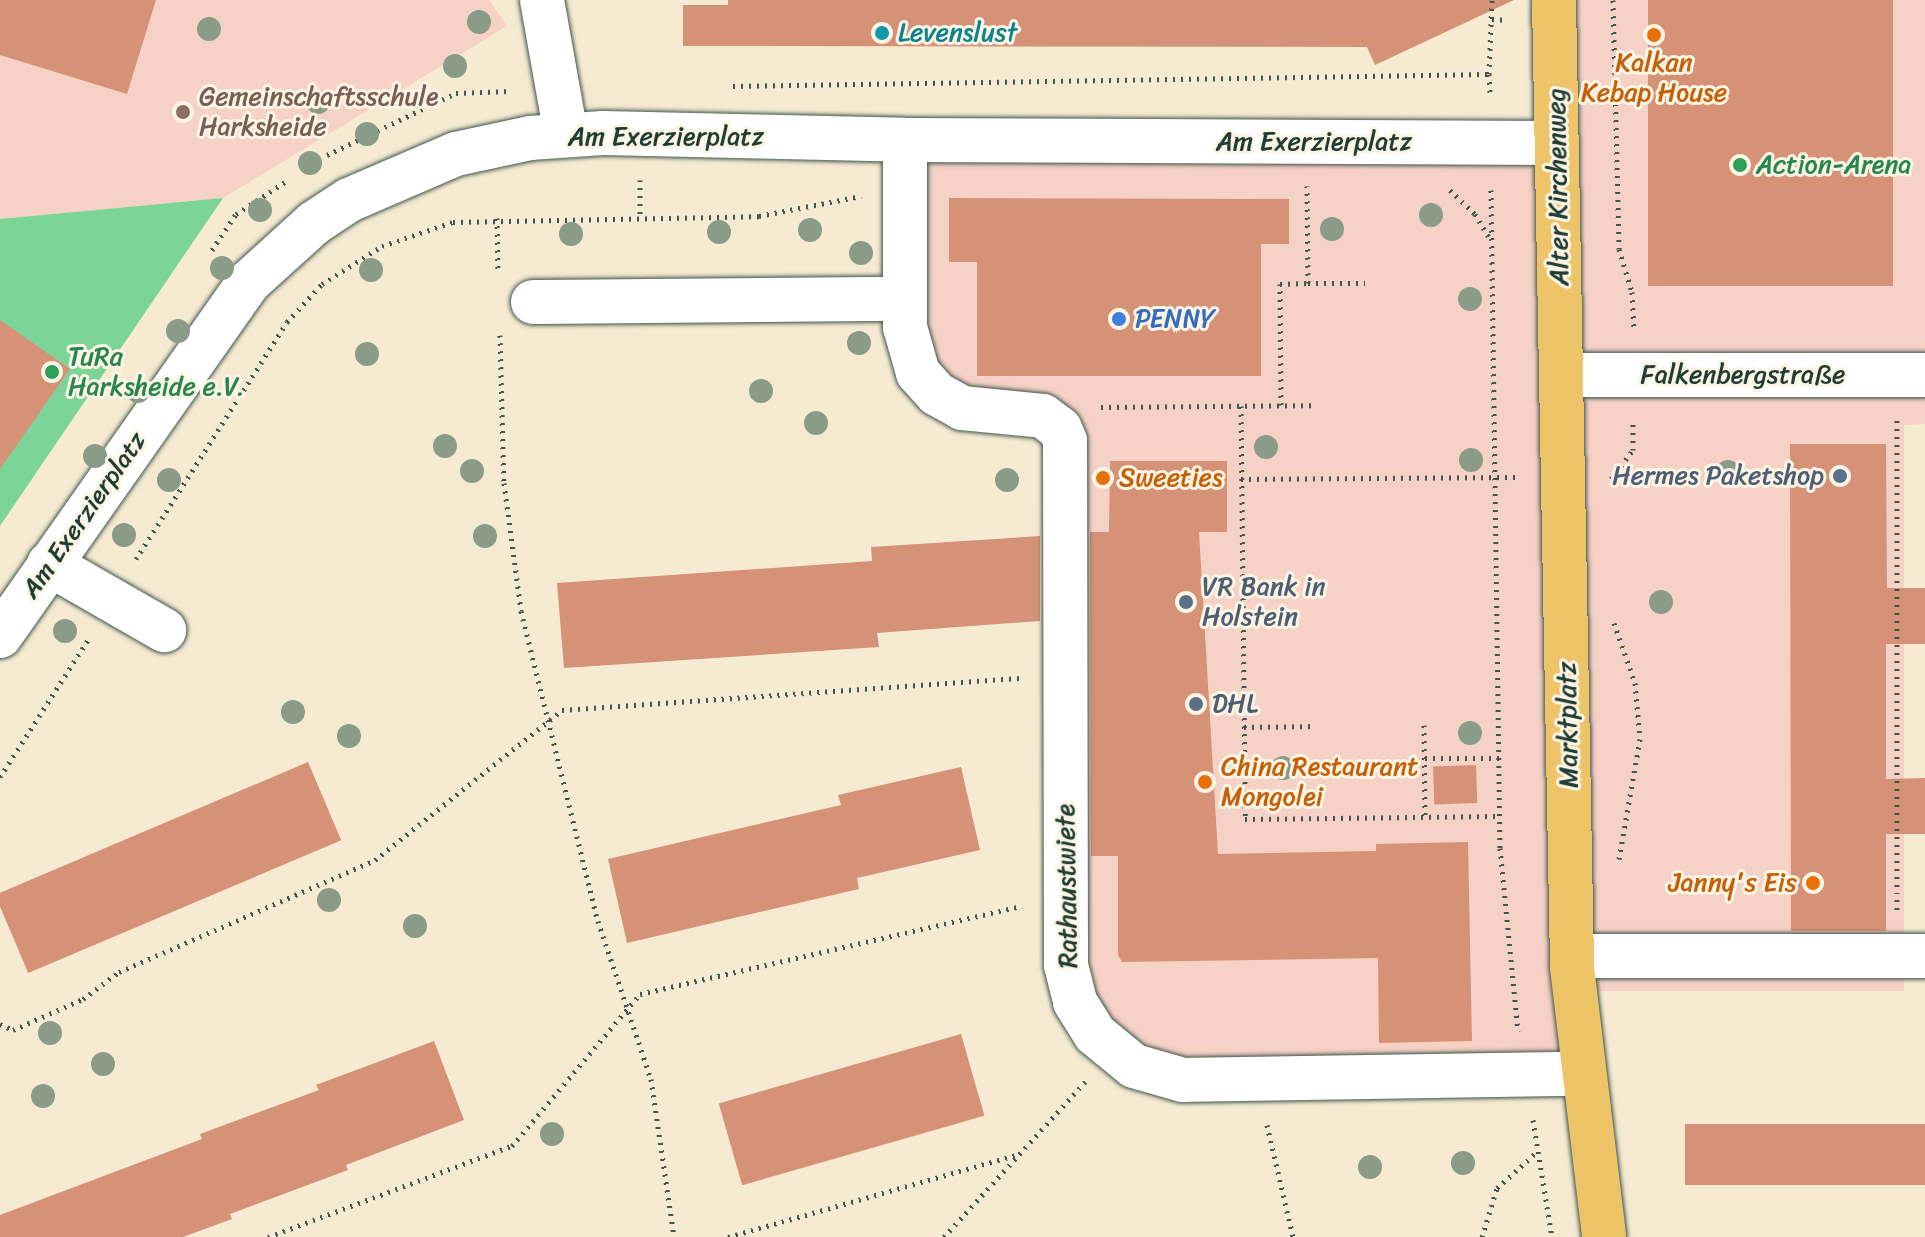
<!DOCTYPE html>
<html>
<head>
<meta charset="utf-8">
<style>
	body { margin:0 }
	#map { position:relative; width:1925px; height:1237px; overflow:hidden; background:#f6ead2; font-family:Sriracha,sans-serif }
	div>[style] { position:absolute }
	[style*='--x'] { left:calc(var(--x)*1px); top:calc(var(--y)*1px); width:calc(var(--w)*1px); rotate:calc(var(--a)*1deg) }
	.built>* { inset:0; background:#f6d1c5 }
	.green>* { inset:0; background:#7cd498 }
	.building>* { inset:0; background:#d69276; transform-origin:0 0 }
	.path>* { height:5px; margin-top:-2.5px; transform-origin:0; background:repeating-linear-gradient(90deg,#3f574c 0 2px,transparent 0 8px) }
	.roads { filter:drop-shadow(0 0 2px #3f574c) drop-shadow(0 0 2px #3f574c) }
	.minor>* { height:44px; margin:-22px; padding:0 22px; transform-origin:22px; border-radius:22px; background:#fff }
	.major>* { height:44px; margin:-22px; padding:0 22px; transform-origin:22px; border-radius:22px; background:#eec469 }
	.trees>* { width:24px; height:24px; margin:-12px; border-radius:50%; background:#8a9b86 }
	.dots>* { width:22px; height:22px; translate:-50% -50%; box-sizing:border-box; border:4px solid #fcf5e5; border-radius:50% }
	span { translate:-50% -50%; white-space:nowrap; text-align:center; line-height:1.15; -webkit-text-stroke:6px #fcf5e5; paint-order:stroke }
	.culture-label { font-size:26px; color:#0d838f }
	.left { translate:0 -50%; text-align:left }
	.food-label { font-size:26px; color:#c56008 }
	.right { translate:-100% -50%; text-align:right }
	.education-label { font-size:26px; color:#785e54 }
	.street-label { font-size:26px; color:#1f3d34 }
	.leisure-label { font-size:26px; color:#27864d }
	.shop-label { font-size:26px; color:#366cbe }
	.service-label { font-size:26px; color:#4e5e75 }
</style>
</head>
<body>
<div id="map">
	<div class="built">
		<i style="clip-path:polygon(0 0,489px 0,507px 26px,223px 198px,0 219px)"></i>
		<i style="clip-path:polygon(1562px 0,1925px 0,1925px 424px,1904px 425px,1904px 991px,1564px 991px,1564px 1070px,1195px 1077px,1090px 1022px,1069px 448px,926px 378px,908px 145px,1563px 150px)"></i>
	</div>
	<div class="green">
		<i style="clip-path:polygon(223px 198px,0 526px,0 219px)"></i>
	</div>
	<div class="building">
		<i style="clip-path:polygon(0 0,156px 0,127px 94px,0 55px)"></i>
		<i style="clip-path:polygon(728px 0,1514px 0,1375px 65px,1367px 47px,683px 46px,683px 5px,728px 5px)"></i>
		<i style="left:1648px;top:0;width:245px;height:286px"></i>
		<i style="clip-path:polygon(949px 198px,1289px 199px,1289px 244px,1261px 244px,1261px 376px,977px 376px,977px 262px,949px 262px)"></i>
		<i style="clip-path:polygon(0 320px,70px 369px,0 469px)"></i>
		<i style="clip-path:polygon(1790px 444px,1886px 444px,1887px 588px,1925px 588px,1925px 644px,1886px 644px,1886px 779px,1925px 778px,1925px 834px,1886px 834px,1886px 931px,1791px 931px)"></i>
		<i style="clip-path:polygon(1110px 461px,1227px 461px,1227px 532px,1199px 532px,1218px 854px,1376px 851px,1376px 844px,1468px 842px,1472px 1041px,1379px 1043px,1378px 958px,1122px 962px,1118px 955px,1118px 856px,1091px 856px,1090px 532px,1109px 532px)"></i>
		<i style="clip-path:polygon(1040px 536px,1040px 621px,877px 633px,879px 647px,564px 668px,557px 583px,872px 561px,871px 547px)"></i>
		<i style="left:308px;top:762px;width:85px;height:340px;rotate:67deg"></i>
		<i style="left:1476px;top:765px;width:38px;height:43px;rotate:88deg"></i>
		<i style="clip-path:polygon(961px 767px,980px 850px,857px 878px,859px 889px,627px 943px,608px 859px,841px 805px,838px 795px)"></i>
		<i style="left:961px;top:1034px;width:85px;height:252px;rotate:74deg"></i>
		<i style="clip-path:polygon(434px 1041px,464px 1120px,346px 1165px,348px 1170px,230px 1214px,232px 1219px,183px 1237px,0 1237px,0 1215px,202px 1139px,200px 1134px,319px 1090px,316px 1085px)"></i>
		<i style="left:1685px;top:1124px;width:240px;height:61px"></i>
	</div>
	<div class="path">
		<i style="--x:1613;--y:0;--w:249;--a:88.6"></i>
		<i style="--x:1619;--y:249;--w:45;--a:73.2"></i>
		<i style="--x:1632;--y:292;--w:39;--a:87"></i>
		<i style="--x:1492;--y:19;--w:16;--a:4"></i>
		<i style="--x:1489;--y:74;--w:74;--a:-87.7"></i>
		<i style="--x:733;--y:86;--w:756;--a:-0.91"></i>
		<i style="--x:1489;--y:74;--w:22;--a:87"></i>
		<i style="--x:327;--y:155;--w:143;--a:-25.7"></i>
		<i style="--x:456;--y:93;--w:55;--a:-2.1"></i>
		<i style="--x:640;--y:180;--w:36;--a:90"></i>
		<i style="--x:1450;--y:190;--w:35;--a:44"></i>
		<i style="--x:1475;--y:214;--w:31;--a:59"></i>
		<i style="--x:1491;--y:190;--w:658;--a:89.22"></i>
		<i style="--x:1500;--y:848;--w:184;--a:84.4"></i>
		<i style="--x:497;--y:218;--w:55;--a:89"></i>
		<i style="--x:212;--y:250;--w:43;--a:-56.3"></i>
		<i style="--x:236;--y:214;--w:59;--a:-33.1"></i>
		<i style="--x:1308;--y:283;--w:57;--a:0"></i>
		<i style="--x:500;--y:335;--w:148;--a:88.5"></i>
		<i style="--x:504;--y:483;--w:129;--a:82.4"></i>
		<i style="--x:521;--y:611;--w:319;--a:76.1"></i>
		<i style="--x:598;--y:921;--w:167;--a:71.5"></i>
		<i style="--x:651;--y:1079;--w:160;--a:81.7"></i>
		<i style="--x:1281;--y:405;--w:121;--a:-90.5"></i>
		<i style="--x:1280;--y:284;--w:28;--a:-2"></i>
		<i style="--x:1308;--y:283;--w:97;--a:-90.6"></i>
		<i style="--x:1241;--y:406;--w:413;--a:89.4"></i>
		<i style="--x:1245;--y:819;--w:255;--a:-0.7"></i>
		<i style="--x:1101;--y:407;--w:212;--a:-0.5"></i>
		<i style="--x:1241;--y:479;--w:275;--a:-0.4"></i>
		<i style="--x:1611;--y:479;--w:36;--a:-53"></i>
		<i style="--x:1633;--y:450;--w:29;--a:-90"></i>
		<i style="--x:136;--y:559;--w:281;--a:-57.5"></i>
		<i style="--x:287;--y:322;--w:52;--a:-47.4"></i>
		<i style="--x:322;--y:284;--w:71;--a:-32.3"></i>
		<i style="--x:382;--y:246;--w:75;--a:-18.7"></i>
		<i style="--x:453;--y:222;--w:306;--a:-1.1"></i>
		<i style="--x:759;--y:216;--w:104;--a:-11.1"></i>
		<i style="--x:1614;--y:623;--w:64;--a:70.7"></i>
		<i style="--x:1635;--y:683;--w:56;--a:84.9"></i>
		<i style="--x:1640;--y:739;--w:122;--a:99.9"></i>
		<i style="--x:1424;--y:725;--w:92;--a:89.4"></i>
		<i style="--x:1244;--y:727;--w:72;--a:-0.8"></i>
		<i style="--x:1425;--y:758;--w:74;--a:0"></i>
		<i style="--x:0;--y:777;--w:163;--a:-57.3"></i>
		<i style="--x:1897;--y:910;--w:490;--a:-90"></i>
		<i style="--x:0;--y:1024;--w:14;--a:25"></i>
		<i style="--x:13;--y:1030;--w:77;--a:-23.9"></i>
		<i style="--x:83;--y:999;--w:45;--a:-36.9"></i>
		<i style="--x:119;--y:972;--w:279;--a:-23.6"></i>
		<i style="--x:375;--y:860;--w:240;--a:-38.7"></i>
		<i style="--x:562;--y:710;--w:460;--a:-4"></i>
		<i style="--x:1533;--y:1120;--w:119;--a:80.8"></i>
		<i style="--x:1267;--y:1125;--w:115;--a:76.9"></i>
		<i style="--x:268;--y:1237;--w:260;--a:-20.5"></i>
		<i style="--x:512;--y:1146;--w:199;--a:-49.9"></i>
		<i style="--x:640;--y:994;--w:392;--a:-13"></i>
		<i style="--x:728;--y:1237;--w:299;--a:-15.9"></i>
		<i style="--x:944;--y:1237;--w:210;--a:-47.7"></i>
		<i style="--x:1482;--y:1237;--w:51;--a:-73"></i>
		<i style="--x:1497;--y:1188;--w:55;--a:-42.1"></i>
	</div>
	<div class="roads">
		<div class="minor">
			<i style="--x:542;--y:0;--w:137;--a:79.9"></i>
			<i style="--x:905;--y:140;--w:187;--a:90"></i>
			<i style="--x:905;--y:327;--w:48;--a:74.2"></i>
			<i style="--x:918;--y:373;--w:28;--a:48"></i>
			<i style="--x:937;--y:394;--w:29;--a:29"></i>
			<i style="--x:962;--y:408;--w:81;--a:5.6"></i>
			<i style="--x:1043;--y:416;--w:21;--a:37"></i>
			<i style="--x:1060;--y:429;--w:13;--a:67"></i>
			<i style="--x:1065;--y:441;--w:524;--a:89.89"></i>
			<i style="--x:1066;--y:965;--w:38;--a:76"></i>
			<i style="--x:1075;--y:1002;--w:38;--a:58"></i>
			<i style="--x:1095;--y:1034;--w:50;--a:39.4"></i>
			<i style="--x:1134;--y:1066;--w:51;--a:15.9"></i>
			<i style="--x:1183;--y:1080;--w:401;--a:-0.9"></i>
			<i style="--x:533;--y:302;--w:372;--a:-0.5"></i>
			<i style="--x:1561;--y:375;--w:364;--a:0"></i>
			<i style="--x:49;--y:564;--w:133;--a:29.9"></i>
			<i style="--x:0;--y:636;--w:433;--a:-54.9"></i>
			<i style="--x:249;--y:282;--w:88;--a:-42.2"></i>
			<i style="--x:314;--y:223;--w:42;--a:-33.3"></i>
			<i style="--x:349;--y:200;--w:116;--a:-23.3"></i>
			<i style="--x:456;--y:154;--w:76;--a:-12.2"></i>
			<i style="--x:530;--y:138;--w:73;--a:-3.9"></i>
			<i style="--x:603;--y:133;--w:302;--a:1.3"></i>
			<i style="--x:905;--y:140;--w:652;--a:0.26"></i>
			<i style="--x:1572;--y:956;--w:353;--a:0"></i>
		</div>
		<div class="major">
			<i style="--x:1554;--y:0;--w:967;--a:88.93"></i>
			<i style="--x:1572;--y:967;--w:272;--a:83.2"></i>
		</div>
	</div>
	<div class="trees">
		<i style="left:479px;top:22px"></i>
		<i style="left:209px;top:29px"></i>
		<i style="left:455px;top:66px"></i>
		<i style="left:318px;top:102px"></i>
		<i style="left:367px;top:134px"></i>
		<i style="left:310px;top:163px"></i>
		<i style="left:260px;top:210px"></i>
		<i style="left:1431px;top:215px"></i>
		<i style="left:1332px;top:229px"></i>
		<i style="left:810px;top:230px"></i>
		<i style="left:719px;top:232px"></i>
		<i style="left:571px;top:234px"></i>
		<i style="left:861px;top:253px"></i>
		<i style="left:222px;top:268px"></i>
		<i style="left:371px;top:270px"></i>
		<i style="left:1470px;top:299px"></i>
		<i style="left:178px;top:331px"></i>
		<i style="left:859px;top:343px"></i>
		<i style="left:367px;top:354px"></i>
		<i style="left:138px;top:391px"></i>
		<i style="left:761px;top:391px"></i>
		<i style="left:816px;top:423px"></i>
		<i style="left:445px;top:446px"></i>
		<i style="left:1266px;top:447px"></i>
		<i style="left:95px;top:456px"></i>
		<i style="left:1471px;top:460px"></i>
		<i style="left:472px;top:471px"></i>
		<i style="left:1728px;top:472px"></i>
		<i style="left:169px;top:480px"></i>
		<i style="left:1007px;top:480px"></i>
		<i style="left:124px;top:535px"></i>
		<i style="left:485px;top:536px"></i>
		<i style="left:1661px;top:602px"></i>
		<i style="left:65px;top:631px"></i>
		<i style="left:293px;top:712px"></i>
		<i style="left:1470px;top:733px"></i>
		<i style="left:349px;top:736px"></i>
		<i style="left:1283px;top:768px"></i>
		<i style="left:329px;top:900px"></i>
		<i style="left:415px;top:926px"></i>
		<i style="left:50px;top:1033px"></i>
		<i style="left:103px;top:1064px"></i>
		<i style="left:43px;top:1096px"></i>
		<i style="left:552px;top:1134px"></i>
		<i style="left:1463px;top:1163px"></i>
		<i style="left:1370px;top:1167px"></i>
	</div>
	<div class="dots">
		<i style="left:882px;top:33px;background:#0f9aa8"></i>
		<i style="left:1654px;top:35px;background:#e8710a"></i>
		<i style="left:183px;top:112px;background:#8d6e63"></i>
		<i style="left:1740px;top:165px;background:#2e9e5b"></i>
		<i style="left:1119px;top:319px;background:#3f7fe0"></i>
		<i style="left:52px;top:372px;background:#2e9e5b"></i>
		<i style="left:1840px;top:476px;background:#5c6f8a"></i>
		<i style="left:1103px;top:478px;background:#e8710a"></i>
		<i style="left:1186px;top:602px;background:#5c6f8a"></i>
		<i style="left:1196px;top:704px;background:#5c6f8a"></i>
		<i style="left:1205px;top:782px;background:#e8710a"></i>
		<i style="left:1813px;top:883px;background:#e8710a"></i>
	</div>
	<div class="culture-label">
		<span class="left" style="left:898px;top:33px">Levenslust</span>
	</div>
	<div class="food-label">
		<span style="left:1654px;top:78px">Kalkan<br>Kebap House</span>
		<span class="left" style="left:1119px;top:478px">Sweeties</span>
		<span class="left" style="left:1221px;top:782px">China Restaurant<br>Mongolei</span>
		<span class="right" style="left:1797px;top:883px">Janny's Eis</span>
	</div>
	<div class="education-label">
		<span class="left" style="left:199px;top:112px">Gemeinschaftsschule<br>Harksheide</span>
	</div>
	<div class="street-label">
		<span style="left:666px;top:137px">Am Exerzierplatz</span>
		<span style="left:1314px;top:142px">Am Exerzierplatz</span>
		<span style="left:1558px;top:187px;rotate:-91deg">Alter Kirchenweg</span>
		<span style="left:1743px;top:375px">Falkenbergstraße</span>
		<span style="left:84px;top:515px;rotate:-55deg">Am Exerzierplatz</span>
		<span style="left:1568px;top:725px;rotate:-91deg">Marktplatz</span>
		<span style="left:1067px;top:886px;rotate:-91deg">Rathaustwiete</span>
	</div>
	<div class="leisure-label">
		<span class="left" style="left:1756px;top:165px">Action-Arena</span>
		<span class="left" style="left:68px;top:372px">TuRa<br>Harksheide e.V.</span>
	</div>
	<div class="shop-label">
		<span class="left" style="left:1135px;top:319px">PENNY</span>
	</div>
	<div class="service-label">
		<span class="right" style="left:1824px;top:476px">Hermes Paketshop</span>
		<span class="left" style="left:1202px;top:602px">VR Bank in<br>Holstein</span>
		<span class="left" style="left:1212px;top:704px">DHL</span>
	</div>
</div>
</body>
</html>
